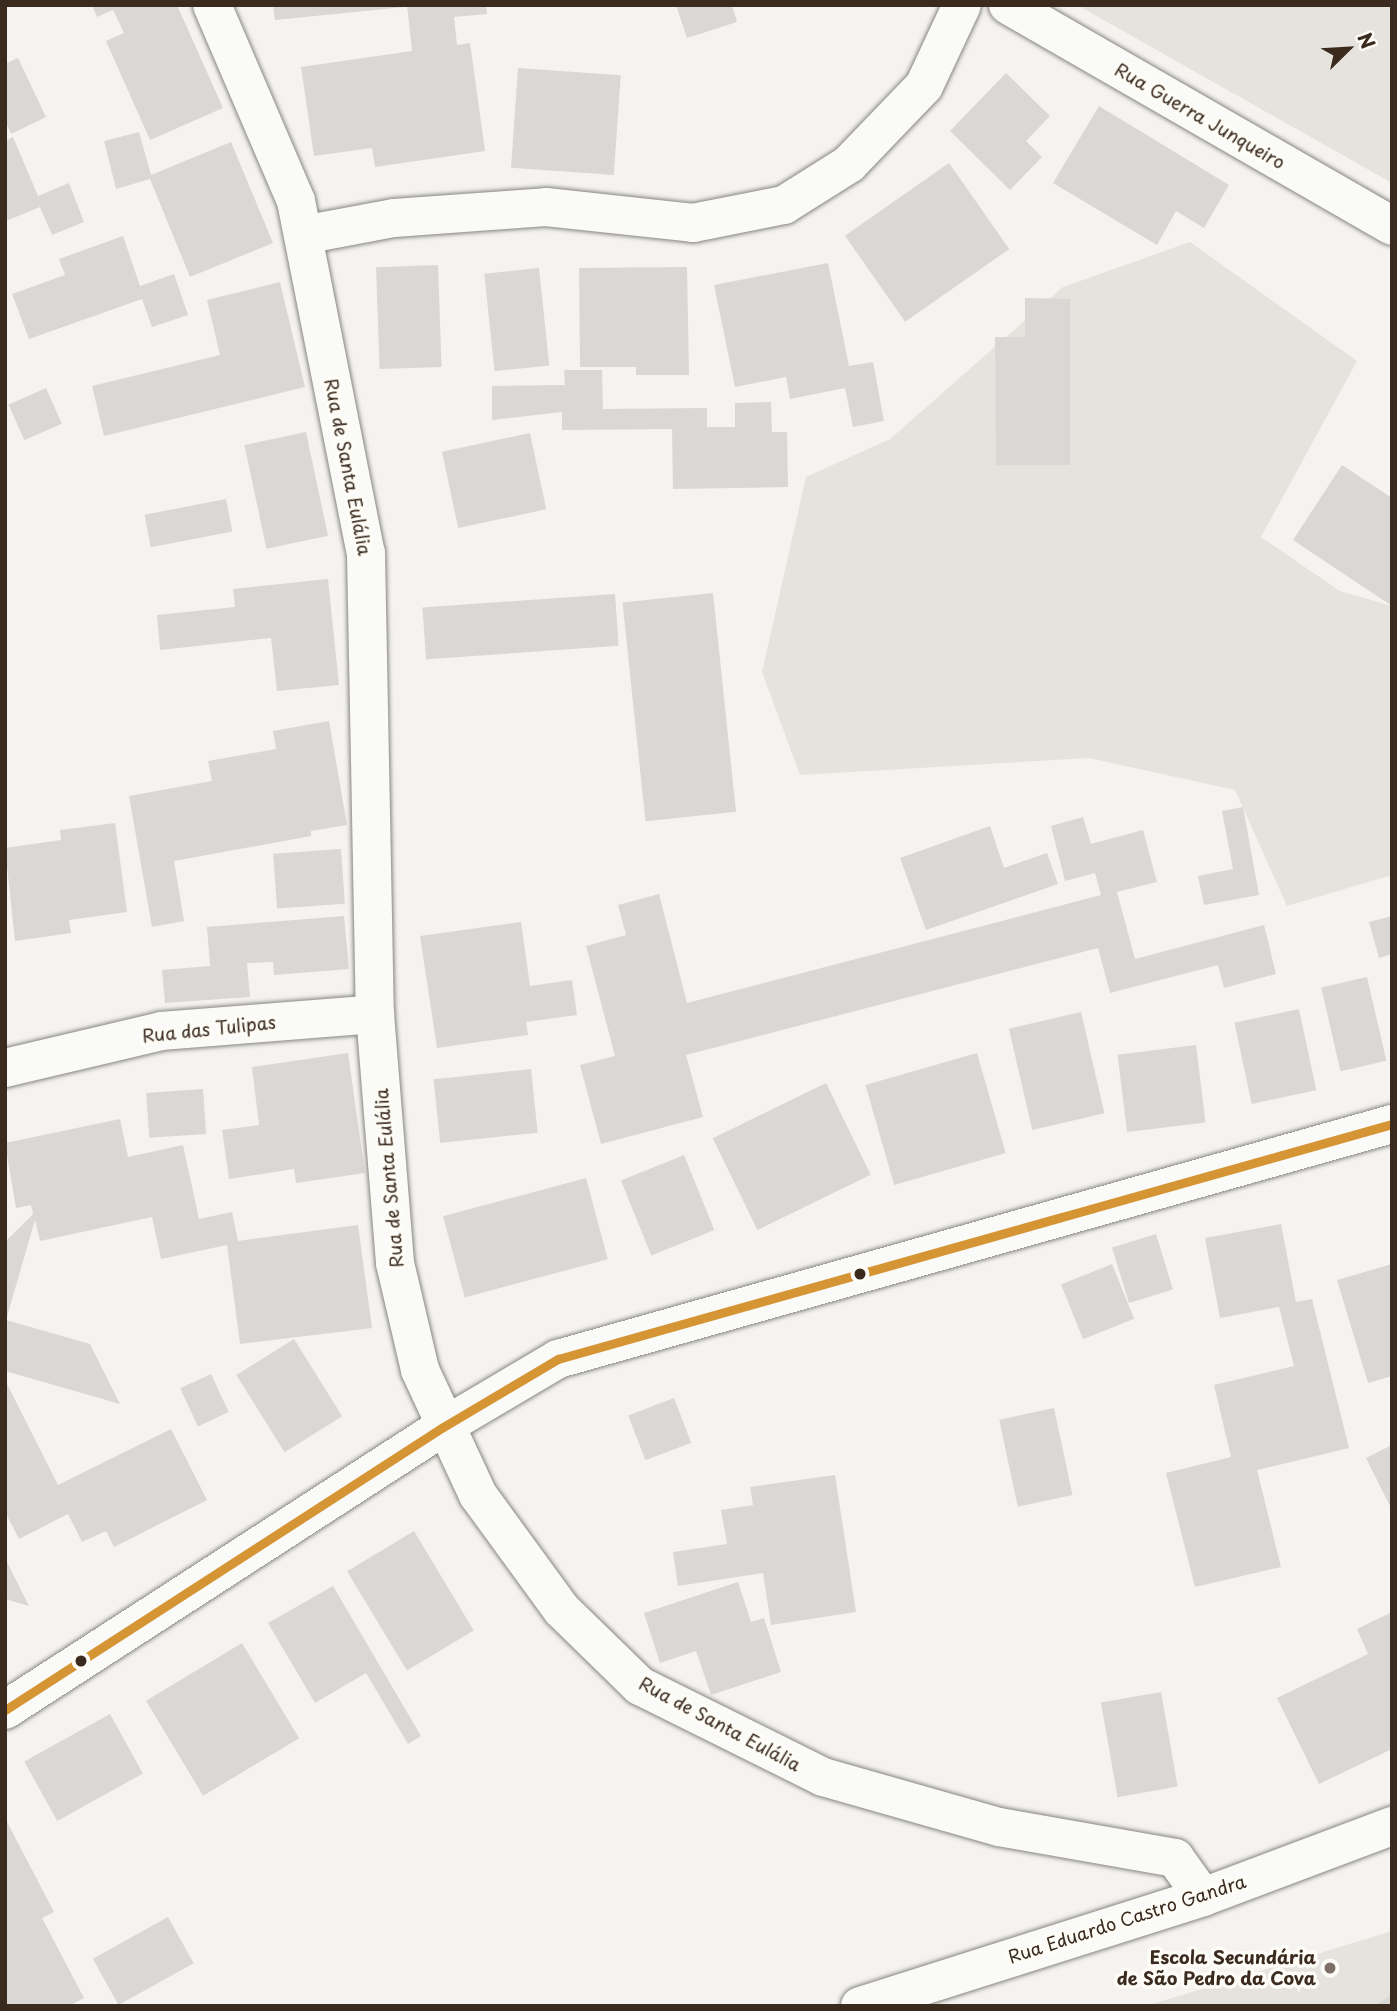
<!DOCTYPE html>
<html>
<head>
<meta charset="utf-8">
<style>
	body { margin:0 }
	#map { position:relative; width:1397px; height:2011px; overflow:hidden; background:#f4f3ef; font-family:"Playpen Sans",sans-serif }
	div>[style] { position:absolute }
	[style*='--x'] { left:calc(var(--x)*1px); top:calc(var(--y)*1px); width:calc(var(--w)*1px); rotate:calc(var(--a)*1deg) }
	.built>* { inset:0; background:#e6e3de }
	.building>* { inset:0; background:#d9d8d5; transform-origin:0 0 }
	.roads { filter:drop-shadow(0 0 2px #898681) drop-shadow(0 0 2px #898681) }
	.minor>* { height:38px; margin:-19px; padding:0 19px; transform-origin:19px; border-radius:19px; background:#fafaf8 }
	.major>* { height:38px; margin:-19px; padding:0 19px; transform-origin:19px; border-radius:19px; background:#fafaf8 }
	.bus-1>* { height:9px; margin:-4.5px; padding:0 4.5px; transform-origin:4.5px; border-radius:4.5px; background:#d59535 }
	.dots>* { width:19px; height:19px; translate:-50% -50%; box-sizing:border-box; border:4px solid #fdfcf7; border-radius:50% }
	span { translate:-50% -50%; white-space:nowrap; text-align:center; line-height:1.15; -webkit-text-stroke:7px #fdfcf7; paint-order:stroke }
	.street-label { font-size:18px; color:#3b2a1e }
	.poi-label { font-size:18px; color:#3b2a1e; font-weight:700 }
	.right { translate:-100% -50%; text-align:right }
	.frame { position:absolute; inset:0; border:7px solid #3b2a1e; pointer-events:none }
	.north { position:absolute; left:1313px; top:14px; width:70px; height:70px; -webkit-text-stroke:5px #fdfcf7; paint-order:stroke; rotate:66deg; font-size:19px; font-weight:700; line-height:28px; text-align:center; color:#3b2a1e }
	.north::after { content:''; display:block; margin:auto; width:24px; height:32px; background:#3b2a1e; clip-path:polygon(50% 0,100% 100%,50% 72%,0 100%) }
</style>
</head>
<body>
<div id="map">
	<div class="built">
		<i style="clip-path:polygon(1077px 5px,1392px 5px,1392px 183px)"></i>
		<i style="clip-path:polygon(1190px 242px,1357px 361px,1261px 537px,1340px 591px,1392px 606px,1392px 875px,1287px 906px,1235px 790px,1089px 758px,800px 775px,762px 672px,806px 477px,890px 439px,1063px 287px)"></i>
		<i style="clip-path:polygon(1392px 1931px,1392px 2006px,1146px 2006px)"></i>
	</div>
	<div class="building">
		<i style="clip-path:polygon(92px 5px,177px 5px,223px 108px,150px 140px,106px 41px,124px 33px,113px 10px,97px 17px)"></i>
		<i style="clip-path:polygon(273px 5px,405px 5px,405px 7px,275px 20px)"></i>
		<i style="clip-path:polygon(407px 5px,486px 5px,487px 14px,454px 17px,457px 45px,470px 43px,485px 151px,375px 167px,372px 148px,314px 156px,301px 67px,412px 51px)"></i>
		<i style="clip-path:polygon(676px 5px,732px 5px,737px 22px,687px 38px)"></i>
		<i style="clip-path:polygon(18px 58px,46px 117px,11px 134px,5px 121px,5px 64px)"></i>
		<i style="left:518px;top:68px;width:103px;height:100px;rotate:4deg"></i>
		<i style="clip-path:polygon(1006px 73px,1050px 116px,1026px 141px,1042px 157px,1010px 190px,950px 131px)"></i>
		<i style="clip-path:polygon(1099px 106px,1229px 185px,1204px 228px,1176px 211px,1157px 245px,1053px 183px)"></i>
		<i style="clip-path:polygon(139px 132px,151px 175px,231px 142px,273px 243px,190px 277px,150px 179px,116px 189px,104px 141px)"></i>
		<i style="clip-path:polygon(13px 137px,38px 196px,69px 183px,84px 222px,52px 235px,40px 207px,6px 221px,5px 141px)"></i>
		<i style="left:949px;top:163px;width:105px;height:127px;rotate:55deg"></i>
		<i style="clip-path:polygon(123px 236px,140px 286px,174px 274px,188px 315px,152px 327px,142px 299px,29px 339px,12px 294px,65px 275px,59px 259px)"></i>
		<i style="clip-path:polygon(828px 263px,849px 366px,873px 362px,884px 421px,853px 427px,845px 388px,790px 399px,786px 377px,735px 387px,714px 285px)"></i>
		<i style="left:438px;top:265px;width:102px;height:62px;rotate:88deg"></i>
		<i style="clip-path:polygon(687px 267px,689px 375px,636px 375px,636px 367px,580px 367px,579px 268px)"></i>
		<i style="left:539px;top:268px;width:98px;height:55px;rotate:84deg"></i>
		<i style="clip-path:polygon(280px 282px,305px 387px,104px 436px,92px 386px,220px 355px,207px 300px)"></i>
		<i style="clip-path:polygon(1025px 298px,1070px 299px,1070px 465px,996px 465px,995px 337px,1025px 337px)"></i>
		<i style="clip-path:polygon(564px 370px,602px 370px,603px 409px,707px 408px,707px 427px,735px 427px,735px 403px,771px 402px,772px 432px,787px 432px,788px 487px,673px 489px,672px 429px,562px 430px,562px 412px,492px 420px,492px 386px,565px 385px)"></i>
		<i style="left:46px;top:388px;width:39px;height:41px;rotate:66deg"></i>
		<i style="left:306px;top:432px;width:106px;height:63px;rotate:78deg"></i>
		<i style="left:530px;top:433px;width:78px;height:90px;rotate:78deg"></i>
		<i style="clip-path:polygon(1342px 465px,1392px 498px,1392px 606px,1293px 540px)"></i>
		<i style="left:226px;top:499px;width:33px;height:83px;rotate:79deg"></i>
		<i style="clip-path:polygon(328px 579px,339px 685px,277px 691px,271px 638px,160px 650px,157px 615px,235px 607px,233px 589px)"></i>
		<i style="left:713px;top:593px;width:220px;height:91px;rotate:84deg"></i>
		<i style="left:615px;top:594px;width:52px;height:193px;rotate:86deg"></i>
		<i style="clip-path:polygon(329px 721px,347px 825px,311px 831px,311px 836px,174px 861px,184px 921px,152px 927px,129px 796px,212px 781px,208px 761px,276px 749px,273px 731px)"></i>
		<i style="clip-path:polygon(1243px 807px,1259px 895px,1204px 905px,1198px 876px,1233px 869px,1222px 811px)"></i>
		<i style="clip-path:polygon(1083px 817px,1091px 844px,1143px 830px,1157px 882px,1117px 892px,1135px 959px,1264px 925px,1276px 974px,1224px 988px,1218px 965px,1110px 993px,1098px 948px,686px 1055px,703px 1117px,601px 1144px,580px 1065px,615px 1056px,586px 946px,626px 935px,618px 905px,659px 894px,687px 1003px,1101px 895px,1095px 873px,1065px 881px,1051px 826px)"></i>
		<i style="clip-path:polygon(115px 823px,127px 912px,69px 920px,71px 933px,15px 941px,5px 848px,61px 840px,60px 830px)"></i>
		<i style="clip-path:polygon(990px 826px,1004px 868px,1047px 853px,1058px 884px,926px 930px,900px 858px)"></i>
		<i style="left:341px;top:849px;width:55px;height:68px;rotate:86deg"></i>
		<i style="clip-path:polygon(344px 916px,349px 969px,274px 975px,273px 962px,247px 963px,250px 997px,165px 1003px,162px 970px,210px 966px,207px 927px)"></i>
		<i style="clip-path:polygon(1392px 916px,1392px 954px,1379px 958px,1369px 922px)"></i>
		<i style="clip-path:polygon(521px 922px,530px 986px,572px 980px,577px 1015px,526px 1022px,528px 1035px,437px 1048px,420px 936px)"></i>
		<i style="left:1367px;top:977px;width:86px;height:47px;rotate:77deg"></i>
		<i style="left:1299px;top:1009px;width:83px;height:66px;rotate:78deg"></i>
		<i style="left:1081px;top:1012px;width:104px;height:74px;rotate:77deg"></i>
		<i style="left:1196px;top:1045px;width:78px;height:79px;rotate:83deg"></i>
		<i style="clip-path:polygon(348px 1053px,365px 1173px,296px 1183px,294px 1169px,229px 1179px,222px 1130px,259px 1125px,252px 1067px)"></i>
		<i style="left:977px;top:1053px;width:104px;height:116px;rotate:74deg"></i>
		<i style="left:531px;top:1069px;width:64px;height:98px;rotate:84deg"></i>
		<i style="left:826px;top:1083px;width:102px;height:126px;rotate:64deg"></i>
		<i style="left:203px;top:1089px;width:45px;height:57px;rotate:86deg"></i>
		<i style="clip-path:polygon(120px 1119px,128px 1157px,183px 1145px,199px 1219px,232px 1212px,238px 1241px,358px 1225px,372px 1328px,240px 1344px,227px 1245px,161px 1259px,152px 1217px,40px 1241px,35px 1220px,6px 1320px,90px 1344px,120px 1404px,5px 1371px,5px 1242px,33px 1214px,31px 1205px,16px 1208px,5px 1143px)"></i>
		<i style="left:684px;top:1155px;width:81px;height:68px;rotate:68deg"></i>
		<i style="left:586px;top:1178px;width:84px;height:148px;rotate:75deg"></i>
		<i style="clip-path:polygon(1281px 1224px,1296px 1302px,1312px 1299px,1349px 1448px,1257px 1470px,1281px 1567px,1195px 1587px,1166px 1473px,1231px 1457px,1214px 1385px,1294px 1366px,1279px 1307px,1220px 1318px,1205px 1238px)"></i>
		<i style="left:1156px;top:1234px;width:58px;height:46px;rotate:73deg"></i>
		<i style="left:1112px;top:1264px;width:59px;height:55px;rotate:68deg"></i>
		<i style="clip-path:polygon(1392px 1264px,1392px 1376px,1368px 1383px,1337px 1280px)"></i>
		<i style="left:294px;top:1339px;width:91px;height:68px;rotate:58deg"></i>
		<i style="left:211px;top:1374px;width:42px;height:34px;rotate:65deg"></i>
		<i style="clip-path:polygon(5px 1380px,58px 1485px,171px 1429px,207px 1500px,114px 1547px,106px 1531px,82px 1542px,68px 1514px,19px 1539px,5px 1512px)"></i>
		<i style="left:674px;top:1398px;width:48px;height:49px;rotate:69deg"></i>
		<i style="left:1054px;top:1408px;width:89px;height:56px;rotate:78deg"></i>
		<i style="clip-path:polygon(1392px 1445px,1392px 1510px,1366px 1458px)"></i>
		<i style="clip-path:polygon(835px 1475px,856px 1612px,771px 1625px,763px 1573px,678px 1586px,673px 1552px,727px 1544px,721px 1510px,753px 1505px,750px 1487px)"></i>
		<i style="left:414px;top:1531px;width:116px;height:78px;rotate:59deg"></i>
		<i style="clip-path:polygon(5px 1558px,29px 1606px,5px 1599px)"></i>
		<i style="clip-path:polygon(738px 1582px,751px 1622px,764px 1618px,781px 1672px,711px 1695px,696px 1651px,660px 1663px,644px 1613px)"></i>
		<i style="clip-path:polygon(333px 1586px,421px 1736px,408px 1744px,366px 1673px,315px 1703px,268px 1623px)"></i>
		<i style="clip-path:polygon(1392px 1612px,1392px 1749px,1319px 1784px,1277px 1698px,1368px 1654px,1357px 1629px)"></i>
		<i style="left:242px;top:1643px;width:111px;height:112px;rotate:59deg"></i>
		<i style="left:1161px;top:1692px;width:96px;height:61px;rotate:80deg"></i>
		<i style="left:110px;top:1714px;width:68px;height:98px;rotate:61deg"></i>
		<i style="clip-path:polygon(5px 1818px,54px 1912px,42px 1918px,84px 1998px,69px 2006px,5px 2006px)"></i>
		<i style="left:168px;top:1917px;width:53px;height:86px;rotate:61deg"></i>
		<i style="clip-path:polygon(1392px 1994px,1392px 2006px,1375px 2006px)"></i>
	</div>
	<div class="roads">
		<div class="minor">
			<i style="--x:212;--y:5;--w:213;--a:66.8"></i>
			<i style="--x:296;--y:201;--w:359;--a:78.8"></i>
			<i style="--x:366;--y:553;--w:461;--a:88.9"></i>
			<i style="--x:375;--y:1014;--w:250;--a:85.4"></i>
			<i style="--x:395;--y:1263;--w:110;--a:76.8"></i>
			<i style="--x:420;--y:1370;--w:138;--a:65.1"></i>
			<i style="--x:478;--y:1495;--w:142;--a:53.9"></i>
			<i style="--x:562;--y:1610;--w:109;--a:44.3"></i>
			<i style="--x:640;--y:1686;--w:204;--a:26.4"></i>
			<i style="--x:823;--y:1777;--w:183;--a:15.9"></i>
			<i style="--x:999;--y:1827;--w:179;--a:10"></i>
			<i style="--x:1175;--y:1858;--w:48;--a:54.3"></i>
			<i style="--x:1008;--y:5;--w:443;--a:29.9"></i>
			<i style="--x:303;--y:235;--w:93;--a:-10.6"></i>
			<i style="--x:394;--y:218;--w:152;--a:-4.1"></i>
			<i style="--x:546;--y:207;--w:148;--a:6.2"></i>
			<i style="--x:693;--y:223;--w:93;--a:-11.2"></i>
			<i style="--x:784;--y:205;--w:77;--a:-32.2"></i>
			<i style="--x:849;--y:164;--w:108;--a:-46.1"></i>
			<i style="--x:924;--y:86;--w:89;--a:-64.9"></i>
			<i style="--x:5;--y:1068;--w:160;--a:-13.3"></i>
			<i style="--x:161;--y:1031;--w:215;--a:-4.5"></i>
			<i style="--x:860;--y:2006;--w:360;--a:-17.6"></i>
			<i style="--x:1203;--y:1897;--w:202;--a:-20.6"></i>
		</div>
		<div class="major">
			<i style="--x:5;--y:1710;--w:521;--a:-32.87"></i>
			<i style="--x:443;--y:1427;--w:134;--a:-30.6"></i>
			<i style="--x:558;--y:1359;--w:866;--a:-15.74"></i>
		</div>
	</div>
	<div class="bus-1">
		<i style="--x:5;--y:1710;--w:521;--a:-32.87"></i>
		<i style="--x:443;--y:1427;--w:134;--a:-30.6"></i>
		<i style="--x:558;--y:1359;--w:866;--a:-15.74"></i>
	</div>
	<div class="dots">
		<i style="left:860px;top:1274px;background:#3b2a1e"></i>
		<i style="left:81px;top:1661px;background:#3b2a1e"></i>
		<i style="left:1330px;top:1968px;background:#7c7067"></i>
	</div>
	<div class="street-label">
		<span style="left:1200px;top:116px;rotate:30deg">Rua Guerra Junqueiro</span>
		<span style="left:348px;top:467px;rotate:79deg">Rua de Santa Eulália</span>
		<span style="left:209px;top:1029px;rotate:-6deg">Rua das Tulipas</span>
		<span style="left:389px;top:1178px;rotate:-95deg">Rua de Santa Eulália</span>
		<span style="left:720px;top:1724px;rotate:28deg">Rua de Santa Eulália</span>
		<span style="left:1127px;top:1919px;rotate:-18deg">Rua Eduardo Castro Gandra</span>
	</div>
	<div class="poi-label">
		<span class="right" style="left:1316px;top:1968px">Escola Secundária<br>de São Pedro da Cova</span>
	</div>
	<div class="frame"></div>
	<div class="north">N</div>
</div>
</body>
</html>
